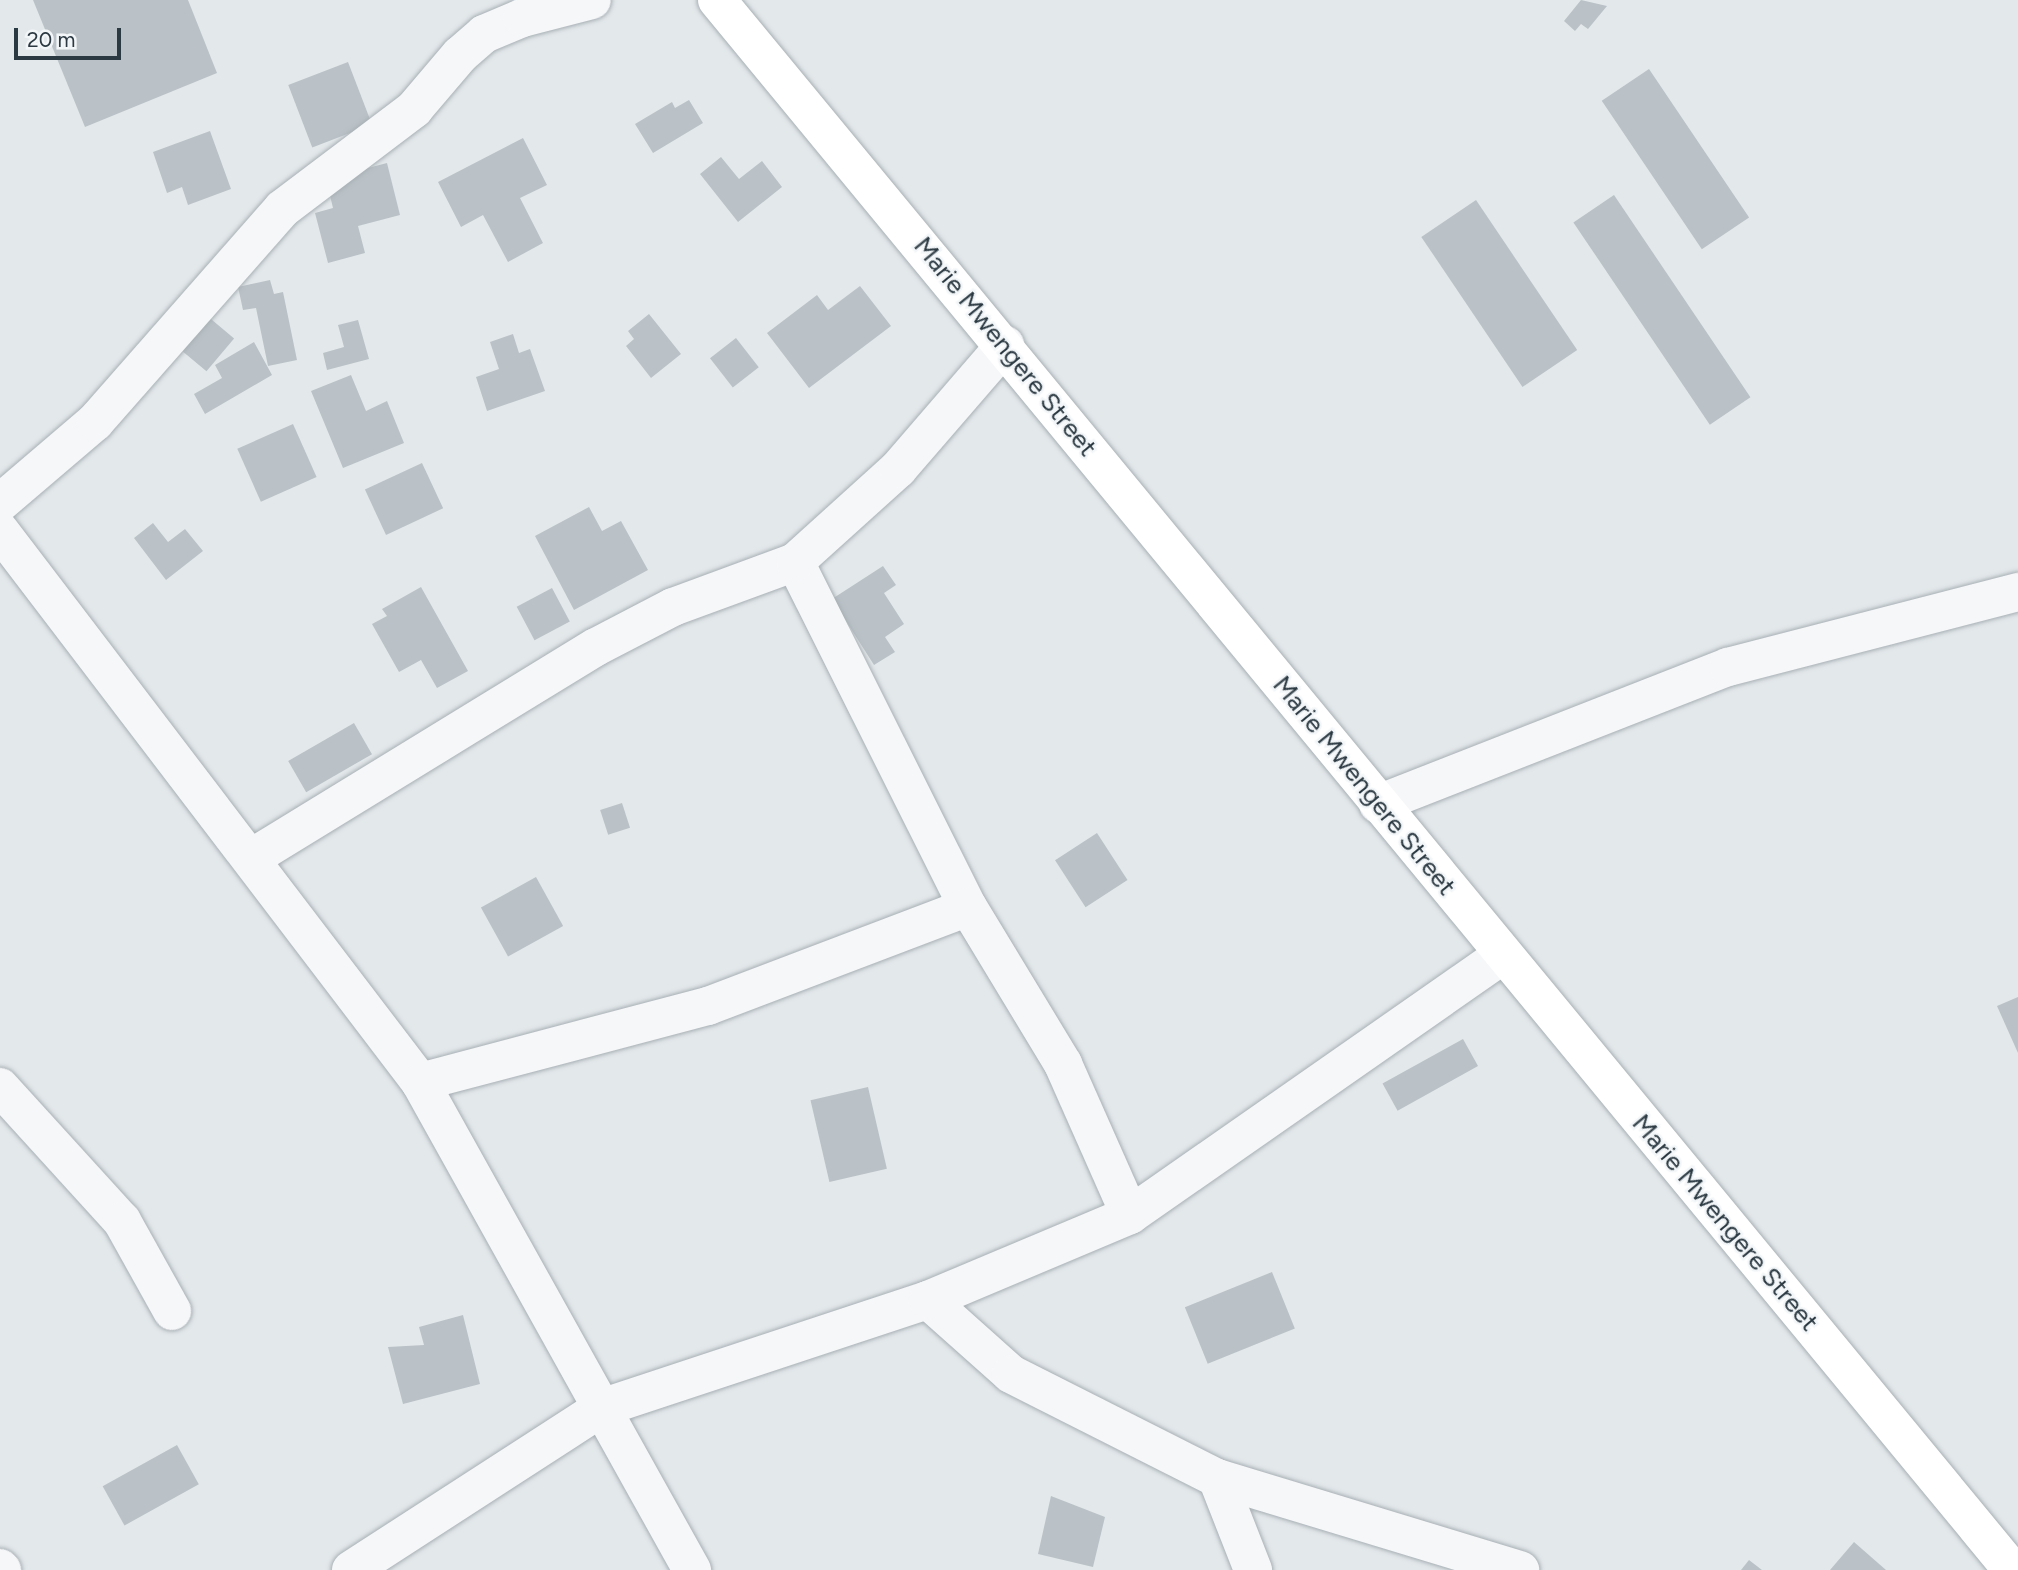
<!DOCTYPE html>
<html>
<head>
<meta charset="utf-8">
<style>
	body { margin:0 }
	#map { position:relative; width:2018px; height:1570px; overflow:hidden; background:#e3e8eb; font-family:Figtree,sans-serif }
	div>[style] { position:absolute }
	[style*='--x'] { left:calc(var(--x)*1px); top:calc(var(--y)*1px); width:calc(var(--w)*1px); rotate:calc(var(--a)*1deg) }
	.building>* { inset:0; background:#bac2c7; transform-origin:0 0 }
	.roads { filter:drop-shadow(0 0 2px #a8b0b5) drop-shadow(0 0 2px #a8b0b5) }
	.minor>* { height:38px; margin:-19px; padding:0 19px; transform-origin:19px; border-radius:19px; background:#f6f7f9 }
	.major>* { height:38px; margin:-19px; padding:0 19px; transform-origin:19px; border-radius:19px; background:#fff }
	span { translate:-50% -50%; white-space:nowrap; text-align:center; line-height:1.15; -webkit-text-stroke:5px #f3f6f8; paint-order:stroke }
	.street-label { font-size:26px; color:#2b3942 }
	.scale { position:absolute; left:14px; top:28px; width:107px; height:32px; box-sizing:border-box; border:4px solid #2b3942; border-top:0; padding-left:9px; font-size:21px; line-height:24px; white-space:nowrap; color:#2b3942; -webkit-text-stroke:5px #f3f6f8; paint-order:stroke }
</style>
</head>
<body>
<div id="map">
	<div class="building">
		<i style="clip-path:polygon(33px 0,188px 0,217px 73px,85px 127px)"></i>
		<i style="clip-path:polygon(1581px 0,1607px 6px,1588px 29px,1581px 24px,1575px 31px,1564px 21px)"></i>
		<i style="left:348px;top:62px;width:67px;height:64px;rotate:69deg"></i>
		<i style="left:1649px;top:69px;width:179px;height:57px;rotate:56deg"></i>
		<i style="clip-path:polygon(689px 100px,703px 123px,653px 153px,635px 124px,672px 102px,675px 108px)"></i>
		<i style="clip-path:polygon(210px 131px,231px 189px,188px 205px,182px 187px,167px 193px,153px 152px)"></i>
		<i style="clip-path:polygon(523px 138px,547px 185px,520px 198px,543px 243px,508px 262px,483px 215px,461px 227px,438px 182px)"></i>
		<i style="clip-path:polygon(721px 157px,739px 179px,762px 161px,782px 187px,738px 222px,700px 174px)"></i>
		<i style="clip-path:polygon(387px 163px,400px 215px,358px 226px,365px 253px,328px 263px,315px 213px,333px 208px,326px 179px)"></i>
		<i style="left:1614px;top:195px;width:244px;height:49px;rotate:56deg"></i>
		<i style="left:1476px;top:200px;width:181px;height:66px;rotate:56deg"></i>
		<i style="clip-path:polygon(270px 280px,274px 294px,283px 292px,297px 360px,268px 366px,256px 308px,243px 310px,238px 287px)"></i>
		<i style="clip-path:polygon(860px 286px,891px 326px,809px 388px,767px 333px,817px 295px,828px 310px)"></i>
		<i style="left:205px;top:314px;width:38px;height:43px;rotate:40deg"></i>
		<i style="clip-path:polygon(649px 314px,681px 354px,651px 378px,626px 346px,634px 339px,628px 331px)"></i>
		<i style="clip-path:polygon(358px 320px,369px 359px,327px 370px,323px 353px,344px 347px,338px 325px)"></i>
		<i style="clip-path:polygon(513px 334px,519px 353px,530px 349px,545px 391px,487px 411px,476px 377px,499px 369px,490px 342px)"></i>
		<i style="left:736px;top:338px;width:37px;height:33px;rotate:52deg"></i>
		<i style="clip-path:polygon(254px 342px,272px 375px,205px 414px,194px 394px,222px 378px,215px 365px)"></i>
		<i style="clip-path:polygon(351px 375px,366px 411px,387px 401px,404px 443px,343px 468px,311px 391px)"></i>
		<i style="left:293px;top:424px;width:58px;height:61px;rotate:66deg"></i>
		<i style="left:422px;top:463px;width:50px;height:63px;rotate:65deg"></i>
		<i style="clip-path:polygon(589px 507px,602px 531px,621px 521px,648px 570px,574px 610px,535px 536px)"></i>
		<i style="clip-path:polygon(153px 523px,168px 542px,185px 529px,203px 551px,166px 580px,134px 538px)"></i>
		<i style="clip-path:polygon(883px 566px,896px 585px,884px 593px,904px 624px,885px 637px,895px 652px,874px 665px,832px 599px)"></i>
		<i style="clip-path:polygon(421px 587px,468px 671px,437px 688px,421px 660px,399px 672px,372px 624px,387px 616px,382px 609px)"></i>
		<i style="left:552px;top:588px;width:38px;height:40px;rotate:62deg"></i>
		<i style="left:354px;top:723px;width:36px;height:76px;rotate:60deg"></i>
		<i style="left:622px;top:803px;width:26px;height:23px;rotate:72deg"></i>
		<i style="left:1097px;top:833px;width:56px;height:50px;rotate:57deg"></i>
		<i style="left:536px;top:877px;width:56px;height:63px;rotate:61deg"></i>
		<i style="clip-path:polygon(2018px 997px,2018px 1053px,1997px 1006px)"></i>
		<i style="left:1463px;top:1039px;width:31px;height:92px;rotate:61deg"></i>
		<i style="left:868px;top:1087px;width:84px;height:59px;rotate:77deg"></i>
		<i style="left:1272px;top:1272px;width:61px;height:94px;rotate:68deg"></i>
		<i style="clip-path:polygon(463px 1315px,480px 1384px,403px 1404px,388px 1347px,424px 1345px,419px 1327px)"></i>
		<i style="left:177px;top:1445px;width:45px;height:85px;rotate:61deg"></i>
		<i style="clip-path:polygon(1051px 1496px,1105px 1517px,1093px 1567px,1038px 1554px)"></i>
		<i style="clip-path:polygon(1854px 1542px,1886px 1570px,1830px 1570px)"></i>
		<i style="clip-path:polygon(1749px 1560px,1762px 1570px,1741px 1570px)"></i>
	</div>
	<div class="roads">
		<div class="minor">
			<i style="--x:0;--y:503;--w:125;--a:-40.5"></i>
			<i style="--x:95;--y:422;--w:283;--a:-48.7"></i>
			<i style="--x:282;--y:209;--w:166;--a:-37.1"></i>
			<i style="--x:414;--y:109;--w:71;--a:-49.6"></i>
			<i style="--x:460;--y:55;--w:32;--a:-41"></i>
			<i style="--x:484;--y:34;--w:41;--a:-22.8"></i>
			<i style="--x:522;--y:18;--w:72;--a:-14.4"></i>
			<i style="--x:0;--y:531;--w:693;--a:52.68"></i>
			<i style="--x:420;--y:1082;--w:559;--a:60.87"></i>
			<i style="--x:795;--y:562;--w:386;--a:63.4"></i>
			<i style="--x:968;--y:907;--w:184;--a:58.8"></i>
			<i style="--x:1063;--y:1064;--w:165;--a:66.1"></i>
			<i style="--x:1378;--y:804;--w:376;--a:-21.4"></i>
			<i style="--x:1728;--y:667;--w:300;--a:-14.5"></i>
			<i style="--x:253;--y:857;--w:402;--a:-31.5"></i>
			<i style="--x:596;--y:647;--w:87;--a:-27.5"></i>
			<i style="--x:673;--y:607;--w:130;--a:-20.2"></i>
			<i style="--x:795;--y:562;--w:139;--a:-42.1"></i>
			<i style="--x:898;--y:469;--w:164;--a:-49.2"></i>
			<i style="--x:420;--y:1082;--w:298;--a:-14.8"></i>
			<i style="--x:708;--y:1006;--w:278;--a:-20.8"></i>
			<i style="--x:0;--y:1087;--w:181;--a:47.7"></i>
			<i style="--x:122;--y:1221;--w:103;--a:60.9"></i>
			<i style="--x:928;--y:1300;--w:111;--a:41.7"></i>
			<i style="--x:1011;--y:1374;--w:231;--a:26.8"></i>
			<i style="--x:1217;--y:1478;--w:317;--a:16.9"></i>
			<i style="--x:1217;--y:1478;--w:99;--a:68.6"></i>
			<i style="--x:0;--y:1568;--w:3;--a:45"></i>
			<i style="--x:351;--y:1570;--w:298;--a:-32.9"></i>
			<i style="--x:601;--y:1408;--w:344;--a:-18.3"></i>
			<i style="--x:928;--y:1300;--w:219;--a:-22.8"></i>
			<i style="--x:1130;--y:1215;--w:455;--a:-34.9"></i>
		</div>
		<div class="major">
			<i style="--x:717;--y:0;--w:2035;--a:50.48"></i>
		</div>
	</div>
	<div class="street-label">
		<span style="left:1005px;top:347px;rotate:51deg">Marie Mwengere Street</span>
		<span style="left:1364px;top:786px;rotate:51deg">Marie Mwengere Street</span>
		<span style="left:1725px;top:1223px;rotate:50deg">Marie Mwengere Street</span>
	</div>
	<div class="scale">20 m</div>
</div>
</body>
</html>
